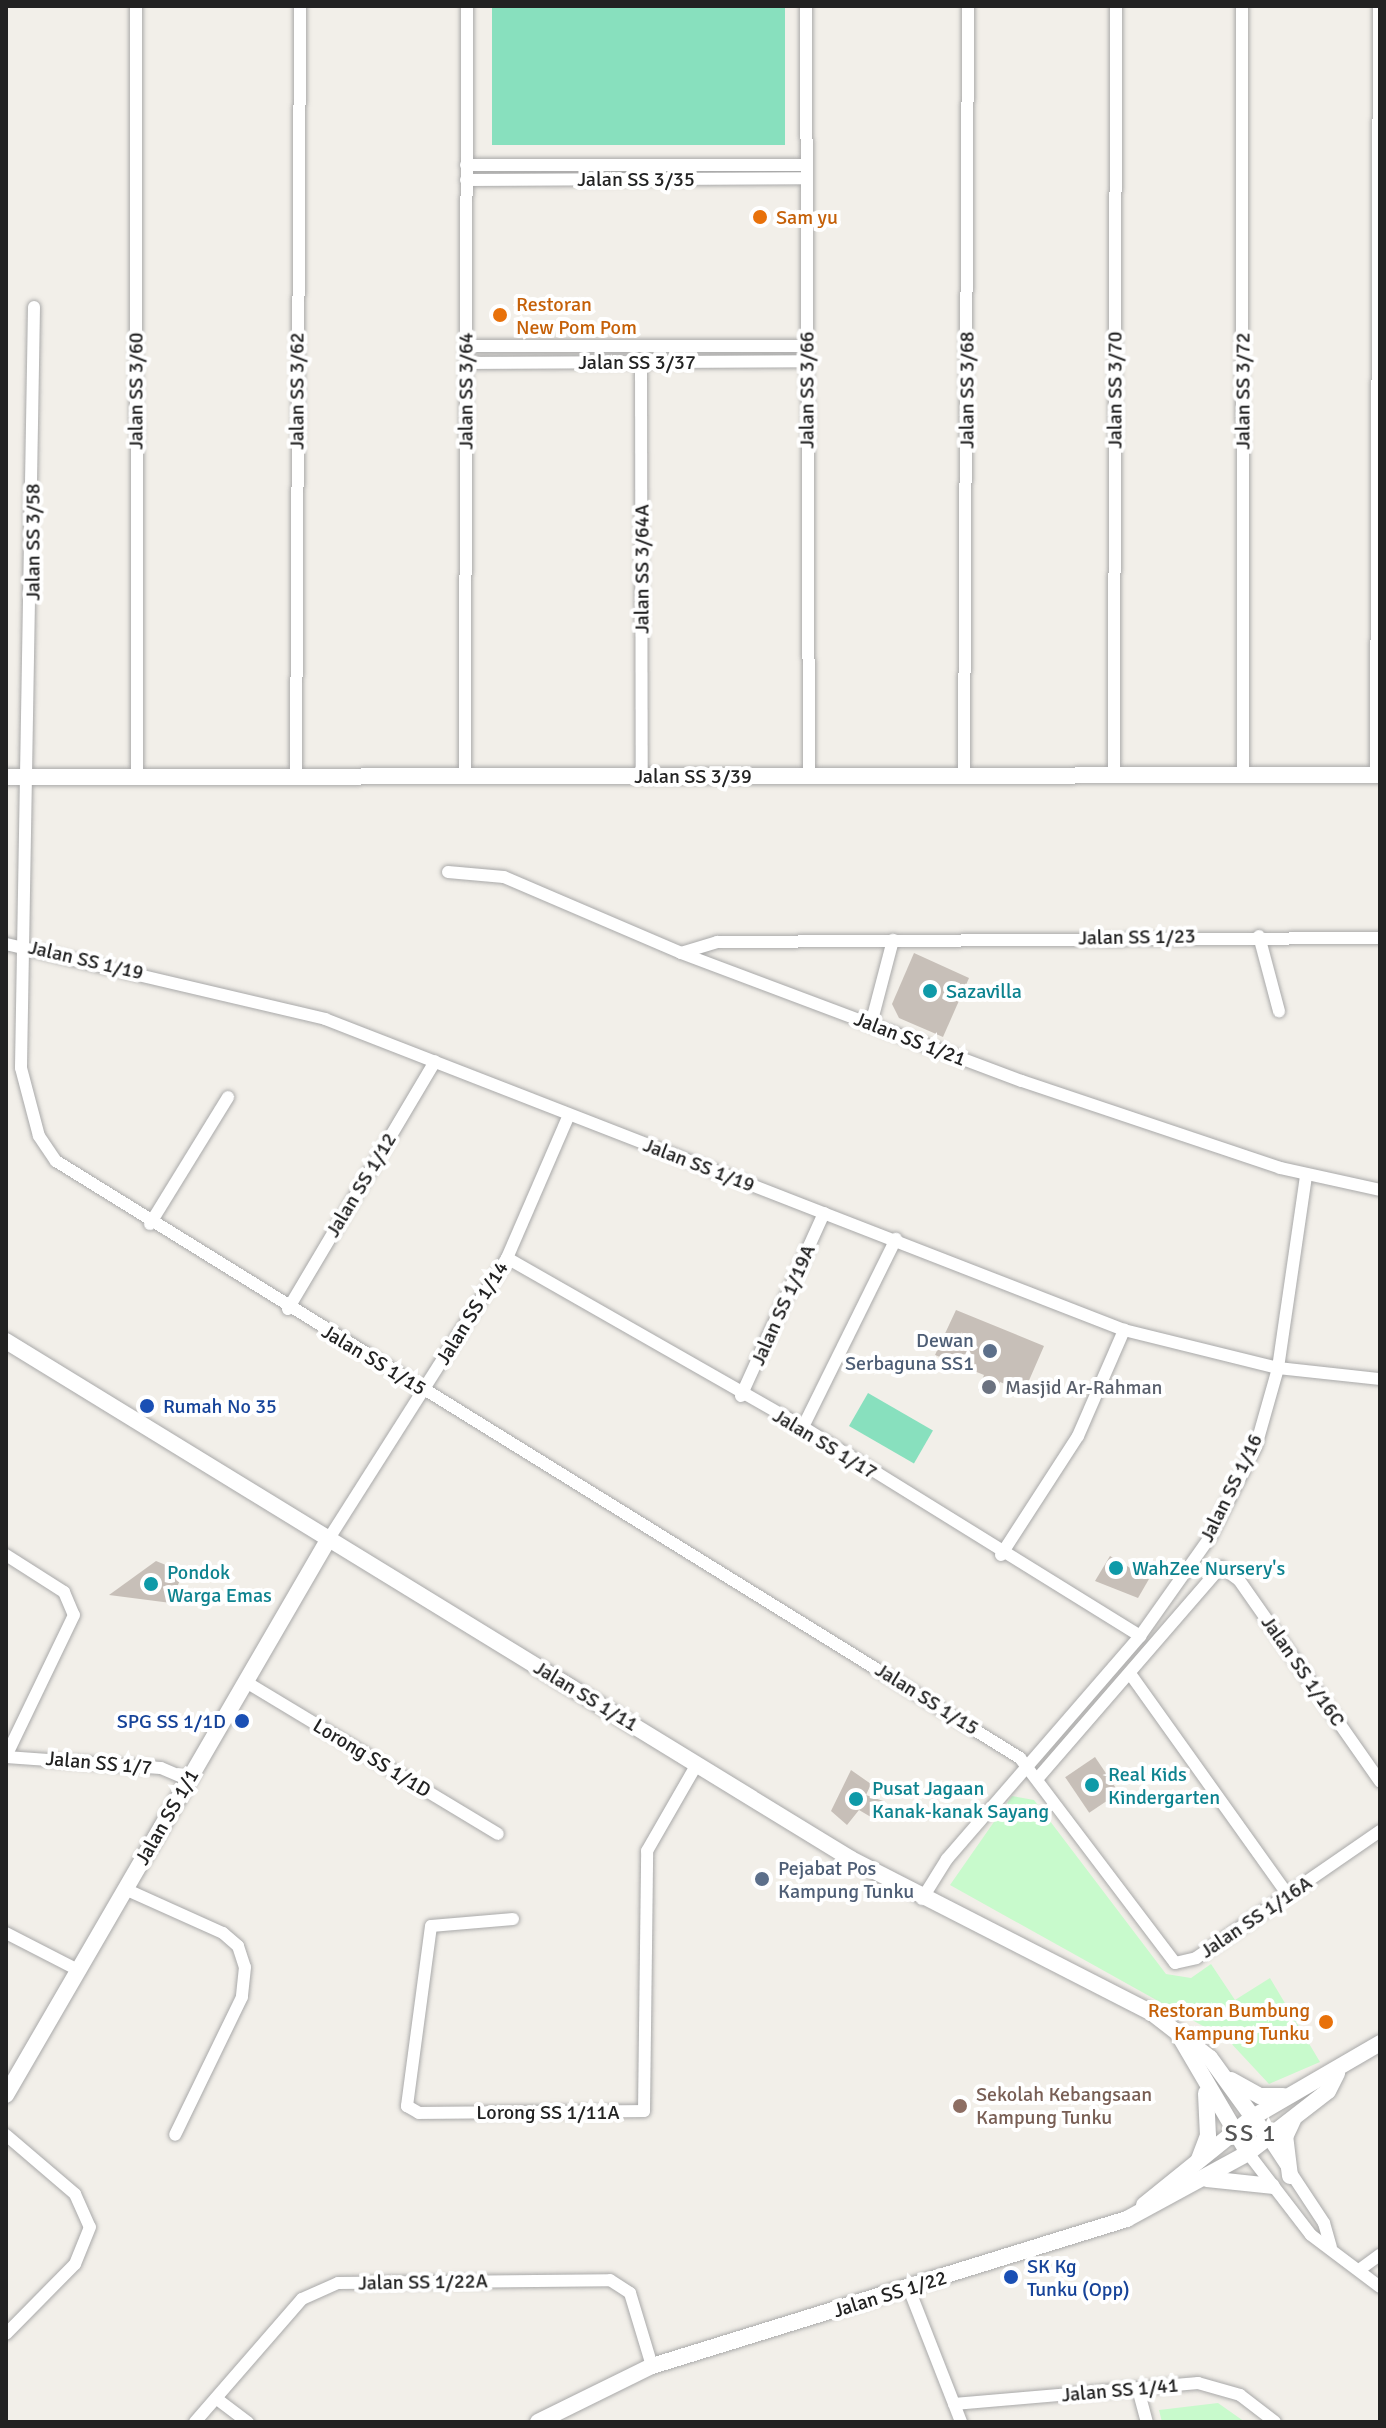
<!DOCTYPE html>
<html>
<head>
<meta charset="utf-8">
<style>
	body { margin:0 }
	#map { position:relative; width:1386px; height:2428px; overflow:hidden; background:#f2efe9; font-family:Signika,sans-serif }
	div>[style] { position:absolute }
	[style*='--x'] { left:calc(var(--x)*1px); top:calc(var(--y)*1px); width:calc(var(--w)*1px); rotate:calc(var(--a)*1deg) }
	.park>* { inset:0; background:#c8facc }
	.pitch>* { inset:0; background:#88e0be; transform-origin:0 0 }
	.building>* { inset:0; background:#c7bfb8; transform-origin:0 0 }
	.roads { filter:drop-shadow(0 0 2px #a9a9a9) drop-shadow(0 0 2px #a9a9a9) }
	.minor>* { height:12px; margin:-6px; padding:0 6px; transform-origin:6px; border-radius:6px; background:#fff }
	.tertiary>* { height:16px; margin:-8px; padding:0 8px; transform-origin:8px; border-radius:8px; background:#fff }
	.dots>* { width:22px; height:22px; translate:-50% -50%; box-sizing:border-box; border:4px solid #fff; border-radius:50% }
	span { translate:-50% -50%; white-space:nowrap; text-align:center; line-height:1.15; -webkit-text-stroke:8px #fff; paint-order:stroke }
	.street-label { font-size:20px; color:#222 }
	.food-label { font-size:20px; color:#c56008 }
	.left { translate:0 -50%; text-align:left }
	.right { translate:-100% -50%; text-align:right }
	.culture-label { font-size:20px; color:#0d838f }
	.service-label { font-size:20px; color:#4e5e75 }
	.worship-label { font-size:20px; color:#5b616d }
	.transit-label { font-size:20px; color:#164399 }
	.education-label { font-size:20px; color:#785e54 }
	.quarter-label { font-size:24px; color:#555; letter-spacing:2px }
	.frame { position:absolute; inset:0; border:8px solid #222; pointer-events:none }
</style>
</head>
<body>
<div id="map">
	<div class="park">
		<i style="clip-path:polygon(1012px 1796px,1034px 1800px,1166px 1974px,1191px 1978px,1211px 1964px,1235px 2000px,1270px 1978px,1320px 2062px,1269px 2084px,1228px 2040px,950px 1885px)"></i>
		<i style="clip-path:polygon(1218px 2403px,1245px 2422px,1162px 2422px,1159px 2410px)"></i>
	</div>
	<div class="pitch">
		<i style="left:492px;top:6px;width:293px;height:139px"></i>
		<i style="left:868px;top:1393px;width:75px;height:38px;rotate:30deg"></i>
	</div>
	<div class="building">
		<i style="clip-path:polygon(914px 953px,969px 978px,943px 1037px,899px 1018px,892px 1004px)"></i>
		<i style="clip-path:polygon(956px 1310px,1044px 1346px,1024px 1392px,1000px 1382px,994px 1397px,978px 1390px,984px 1375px,935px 1355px)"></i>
		<i style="clip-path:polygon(1110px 1556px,1149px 1579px,1138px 1598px,1095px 1581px)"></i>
		<i style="clip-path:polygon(156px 1561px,183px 1572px,171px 1603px,109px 1595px)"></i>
		<i style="left:1095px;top:1757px;width:43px;height:36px;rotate:56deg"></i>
		<i style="clip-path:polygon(851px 1770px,871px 1784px,866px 1795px,886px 1802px,876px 1820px,859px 1810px,847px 1825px,831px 1811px)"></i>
	</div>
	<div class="roads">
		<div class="minor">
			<i style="--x:136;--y:6;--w:771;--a:89.93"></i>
			<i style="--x:806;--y:6;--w:769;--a:89.78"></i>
			<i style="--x:1242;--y:6;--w:770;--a:89.93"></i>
			<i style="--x:466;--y:165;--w:340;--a:0"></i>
			<i style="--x:466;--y:180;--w:340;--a:-0.3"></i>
			<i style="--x:34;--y:307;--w:761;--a:90.98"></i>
			<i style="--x:21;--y:1068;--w:70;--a:75.2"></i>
			<i style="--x:39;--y:1136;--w:30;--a:56"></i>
			<i style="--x:56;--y:1161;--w:1134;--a:31.77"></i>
			<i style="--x:1020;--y:1758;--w:257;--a:52.9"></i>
			<i style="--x:1175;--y:1963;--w:22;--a:-13"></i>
			<i style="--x:1196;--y:1958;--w:224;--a:-34.6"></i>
			<i style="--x:466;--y:346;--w:341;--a:0"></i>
			<i style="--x:641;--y:361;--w:415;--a:89.9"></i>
			<i style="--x:466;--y:363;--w:341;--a:-0.3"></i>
			<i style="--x:964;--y:773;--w:767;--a:-89.7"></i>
			<i style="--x:1114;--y:774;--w:768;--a:-89.85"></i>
			<i style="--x:1376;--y:775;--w:769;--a:-89.78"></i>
			<i style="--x:465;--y:776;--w:770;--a:-89.85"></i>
			<i style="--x:296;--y:777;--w:771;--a:-89.7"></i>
			<i style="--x:448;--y:872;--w:56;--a:5.1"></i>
			<i style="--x:504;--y:877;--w:193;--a:23.2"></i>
			<i style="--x:681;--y:953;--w:364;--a:20.6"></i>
			<i style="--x:1022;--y:1081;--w:272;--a:18.6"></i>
			<i style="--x:1280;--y:1168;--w:102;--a:12.4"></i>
			<i style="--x:1259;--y:936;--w:78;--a:75.1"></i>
			<i style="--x:6;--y:944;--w:328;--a:13.2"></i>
			<i style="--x:325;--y:1019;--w:857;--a:21.27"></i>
			<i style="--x:1124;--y:1330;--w:159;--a:13.9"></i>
			<i style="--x:1278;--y:1368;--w:103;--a:6.2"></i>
			<i style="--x:681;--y:953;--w:38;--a:-17"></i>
			<i style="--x:717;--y:942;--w:663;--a:-0.35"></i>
			<i style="--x:871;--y:1024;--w:87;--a:-75.3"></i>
			<i style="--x:150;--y:1224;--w:149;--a:-58.4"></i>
			<i style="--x:507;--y:1258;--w:341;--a:29.7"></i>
			<i style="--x:803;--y:1427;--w:397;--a:31.8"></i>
			<i style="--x:288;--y:1309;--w:288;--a:-59.3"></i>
			<i style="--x:741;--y:1396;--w:201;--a:-65.6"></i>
			<i style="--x:803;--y:1427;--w:210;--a:-63.7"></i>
			<i style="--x:328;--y:1540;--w:334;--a:-57.6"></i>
			<i style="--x:507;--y:1258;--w:156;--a:-66.6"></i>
			<i style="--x:6;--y:1555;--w:69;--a:32.5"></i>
			<i style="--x:64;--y:1592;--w:25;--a:67"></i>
			<i style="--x:74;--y:1615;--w:157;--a:115.7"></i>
			<i style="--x:1001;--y:1555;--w:142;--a:-57.1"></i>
			<i style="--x:1078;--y:1436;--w:116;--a:-66.5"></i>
			<i style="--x:1131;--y:1675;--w:270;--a:54.5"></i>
			<i style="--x:246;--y:1682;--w:294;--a:31.1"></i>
			<i style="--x:6;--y:1757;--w:155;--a:4.1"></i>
			<i style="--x:161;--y:1768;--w:30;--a:23"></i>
			<i style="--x:1038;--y:1778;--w:279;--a:-49.1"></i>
			<i style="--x:1221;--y:1567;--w:22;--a:36"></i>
			<i style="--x:1239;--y:1580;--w:246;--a:55"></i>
			<i style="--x:125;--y:1889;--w:107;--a:24.2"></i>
			<i style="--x:223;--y:1933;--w:20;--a:41"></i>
			<i style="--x:238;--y:1946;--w:22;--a:72"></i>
			<i style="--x:245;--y:1967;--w:30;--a:96"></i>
			<i style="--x:242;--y:1997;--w:153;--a:115.9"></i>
			<i style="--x:922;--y:1899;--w:47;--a:-58"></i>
			<i style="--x:947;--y:1859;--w:295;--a:-49.1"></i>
			<i style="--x:1140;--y:1636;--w:121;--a:-54.7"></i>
			<i style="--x:1210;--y:1537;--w:102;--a:-63.2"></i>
			<i style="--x:1256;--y:1446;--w:81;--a:-74.2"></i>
			<i style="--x:1278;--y:1368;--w:195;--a:-81.7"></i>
			<i style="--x:513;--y:1919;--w:82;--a:175.1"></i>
			<i style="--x:431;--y:1926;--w:182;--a:97.6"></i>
			<i style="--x:407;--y:2106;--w:14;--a:30"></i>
			<i style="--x:419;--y:2113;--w:225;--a:-0.5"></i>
			<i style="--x:644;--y:2111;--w:260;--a:-89.3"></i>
			<i style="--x:647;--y:1851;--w:100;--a:-60.1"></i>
			<i style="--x:6;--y:1933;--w:81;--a:27.2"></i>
			<i style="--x:6;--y:2135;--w:91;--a:40.5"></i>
			<i style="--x:75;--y:2194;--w:36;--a:66"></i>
			<i style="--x:90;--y:2227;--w:40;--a:112"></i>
			<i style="--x:75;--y:2264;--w:98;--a:134.6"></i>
			<i style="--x:1268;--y:2138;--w:102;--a:56.6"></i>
			<i style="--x:1324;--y:2223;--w:25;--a:74"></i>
			<i style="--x:1248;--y:2153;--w:103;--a:52.5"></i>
			<i style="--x:1311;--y:2235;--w:86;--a:37"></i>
			<i style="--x:1359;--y:2270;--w:26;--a:-36"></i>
			<i style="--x:909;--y:2289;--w:143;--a:68.6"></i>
			<i style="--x:1138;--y:2389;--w:34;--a:75"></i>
			<i style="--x:217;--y:2399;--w:39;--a:37"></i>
			<i style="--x:954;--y:2404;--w:245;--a:-4.9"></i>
			<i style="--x:1198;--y:2383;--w:44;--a:15.9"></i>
			<i style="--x:1240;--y:2395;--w:44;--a:37.6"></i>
			<i style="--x:195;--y:2422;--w:163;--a:-49"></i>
			<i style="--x:302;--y:2299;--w:39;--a:-24"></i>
			<i style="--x:338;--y:2283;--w:272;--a:-0.6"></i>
			<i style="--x:610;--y:2280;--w:24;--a:33"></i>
			<i style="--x:630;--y:2293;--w:76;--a:73.2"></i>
		</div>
		<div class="tertiary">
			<i style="--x:6;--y:777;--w:1374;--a:-0.08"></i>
			<i style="--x:6;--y:1341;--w:991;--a:31.51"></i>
			<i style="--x:851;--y:1859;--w:338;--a:27.1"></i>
			<i style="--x:1152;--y:2013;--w:73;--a:37.8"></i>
			<i style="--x:1210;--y:2058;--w:99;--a:54.1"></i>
			<i style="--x:1177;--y:2032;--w:140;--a:59.6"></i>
			<i style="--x:1231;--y:2080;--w:33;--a:29"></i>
			<i style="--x:1260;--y:2096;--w:23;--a:0"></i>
			<i style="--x:6;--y:2095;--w:642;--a:-59.88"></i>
			<i style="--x:1199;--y:2159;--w:25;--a:-69"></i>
			<i style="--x:1208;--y:2136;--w:43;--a:-92.7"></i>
			<i style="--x:1290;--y:2176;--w:39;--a:-97"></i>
			<i style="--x:1285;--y:2137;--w:19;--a:-65"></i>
			<i style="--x:1207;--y:2179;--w:65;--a:6.1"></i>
			<i style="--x:1144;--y:2205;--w:140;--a:-38.9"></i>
			<i style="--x:1253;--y:2117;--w:147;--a:-30.2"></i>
			<i style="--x:538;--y:2422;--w:127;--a:-26.2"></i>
			<i style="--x:652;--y:2366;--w:497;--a:-17.2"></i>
			<i style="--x:1127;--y:2219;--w:138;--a:-28.6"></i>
			<i style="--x:1248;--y:2153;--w:101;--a:-37.8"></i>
			<i style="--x:1328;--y:2091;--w:20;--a:-63"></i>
		</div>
	</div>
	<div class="dots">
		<i style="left:760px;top:217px;background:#e8710a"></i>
		<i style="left:500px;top:315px;background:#e8710a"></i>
		<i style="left:930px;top:991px;background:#0f9aa8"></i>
		<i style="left:990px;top:1351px;background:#5c6f8a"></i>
		<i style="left:989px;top:1387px;background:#6b7280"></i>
		<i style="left:147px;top:1406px;background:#1a4fb4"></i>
		<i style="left:1116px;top:1568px;background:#0f9aa8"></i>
		<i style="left:151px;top:1584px;background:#0f9aa8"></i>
		<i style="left:242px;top:1721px;background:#1a4fb4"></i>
		<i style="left:1092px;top:1785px;background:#0f9aa8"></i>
		<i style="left:856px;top:1799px;background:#0f9aa8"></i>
		<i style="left:762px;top:1879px;background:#5c6f8a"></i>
		<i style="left:1326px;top:2022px;background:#e8710a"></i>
		<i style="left:960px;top:2106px;background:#8d6e63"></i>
		<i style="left:1011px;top:2277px;background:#1a4fb4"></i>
	</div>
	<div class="street-label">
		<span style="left:636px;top:179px">Jalan SS 3/35</span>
		<span style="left:637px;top:362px">Jalan SS 3/37</span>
		<span style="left:807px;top:390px;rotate:-90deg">Jalan SS 3/66</span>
		<span style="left:967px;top:390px;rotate:-90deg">Jalan SS 3/68</span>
		<span style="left:1115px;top:390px;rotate:-90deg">Jalan SS 3/70</span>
		<span style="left:136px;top:391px;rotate:-90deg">Jalan SS 3/60</span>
		<span style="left:297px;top:391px;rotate:-90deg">Jalan SS 3/62</span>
		<span style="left:466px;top:391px;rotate:-90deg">Jalan SS 3/64</span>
		<span style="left:1243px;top:391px;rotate:-90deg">Jalan SS 3/72</span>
		<span style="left:33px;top:542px;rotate:-90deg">Jalan SS 3/58</span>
		<span style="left:642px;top:569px;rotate:-90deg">Jalan SS 3/64A</span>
		<span style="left:693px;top:776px">Jalan SS 3/39</span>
		<span style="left:1137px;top:937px;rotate:-1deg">Jalan SS 1/23</span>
		<span style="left:86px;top:960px;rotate:13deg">Jalan SS 1/19</span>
		<span style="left:910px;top:1039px;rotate:21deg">Jalan SS 1/21</span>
		<span style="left:699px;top:1165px;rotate:21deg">Jalan SS 1/19</span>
		<span style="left:361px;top:1185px;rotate:-59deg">Jalan SS 1/12</span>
		<span style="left:783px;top:1305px;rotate:-66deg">Jalan SS 1/19A</span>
		<span style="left:472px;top:1313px;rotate:-58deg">Jalan SS 1/14</span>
		<span style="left:374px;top:1360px;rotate:31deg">Jalan SS 1/15</span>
		<span style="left:825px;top:1444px;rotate:31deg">Jalan SS 1/17</span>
		<span style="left:1231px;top:1488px;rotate:-64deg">Jalan SS 1/16</span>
		<span style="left:1303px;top:1671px;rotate:55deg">Jalan SS 1/16C</span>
		<span style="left:586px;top:1696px;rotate:31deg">Jalan SS 1/11</span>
		<span style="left:927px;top:1699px;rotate:32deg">Jalan SS 1/15</span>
		<span style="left:372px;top:1758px;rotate:31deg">Lorong SS 1/1D</span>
		<span style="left:99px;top:1763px;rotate:5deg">Jalan SS 1/7</span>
		<span style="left:167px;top:1817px;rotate:-60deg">Jalan SS 1/1</span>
		<span style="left:1256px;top:1917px;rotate:-34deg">Jalan SS 1/16A</span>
		<span style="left:548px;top:2112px">Lorong SS 1/11A</span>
		<span style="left:423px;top:2282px;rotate:-1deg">Jalan SS 1/22A</span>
		<span style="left:890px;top:2294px;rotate:-17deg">Jalan SS 1/22</span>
		<span style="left:1120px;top:2390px;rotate:-5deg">Jalan SS 1/41</span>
	</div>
	<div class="food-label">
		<span class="left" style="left:776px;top:217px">Sam yu</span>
		<span class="left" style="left:516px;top:316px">Restoran<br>New Pom Pom</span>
		<span class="right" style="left:1310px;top:2022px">Restoran Bumbung<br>Kampung Tunku</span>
	</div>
	<div class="culture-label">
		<span class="left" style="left:946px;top:991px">Sazavilla</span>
		<span class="left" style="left:1132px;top:1568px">WahZee Nursery's</span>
		<span class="left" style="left:167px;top:1584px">Pondok<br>Warga Emas</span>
		<span class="left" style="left:1108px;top:1786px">Real Kids<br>Kindergarten</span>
		<span class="left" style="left:872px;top:1800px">Pusat Jagaan<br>Kanak-kanak Sayang</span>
	</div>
	<div class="service-label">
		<span class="right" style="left:974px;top:1352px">Dewan<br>Serbaguna SS1</span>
		<span class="left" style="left:778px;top:1880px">Pejabat Pos<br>Kampung Tunku</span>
	</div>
	<div class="worship-label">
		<span class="left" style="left:1005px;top:1387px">Masjid Ar-Rahman</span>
	</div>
	<div class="transit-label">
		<span class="left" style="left:163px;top:1406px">Rumah No 35</span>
		<span class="right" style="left:226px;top:1721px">SPG SS 1/1D</span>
		<span class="left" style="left:1027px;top:2278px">SK Kg<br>Tunku (Opp)</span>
	</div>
	<div class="education-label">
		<span class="left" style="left:976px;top:2106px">Sekolah Kebangsaan<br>Kampung Tunku</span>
	</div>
	<div class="quarter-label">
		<span style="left:1251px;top:2134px">SS 1</span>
	</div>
	<div class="frame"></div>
</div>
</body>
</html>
